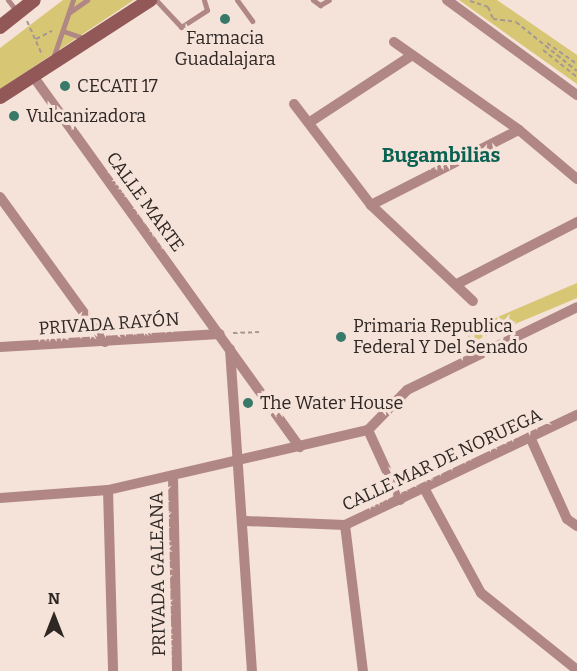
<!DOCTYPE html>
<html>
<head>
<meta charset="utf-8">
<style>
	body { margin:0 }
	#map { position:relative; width:577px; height:671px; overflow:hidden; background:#f5e2d9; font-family:Bitter,serif }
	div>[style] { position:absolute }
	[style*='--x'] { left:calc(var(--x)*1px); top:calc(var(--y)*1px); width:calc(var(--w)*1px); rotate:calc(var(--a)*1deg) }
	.green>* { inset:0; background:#d7c674 }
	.path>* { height:2px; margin-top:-1px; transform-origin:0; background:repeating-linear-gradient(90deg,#a69891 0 4.5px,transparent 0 7.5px) }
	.service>* { height:5px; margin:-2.5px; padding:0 2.5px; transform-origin:2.5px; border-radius:2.5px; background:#b08785 }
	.minor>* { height:10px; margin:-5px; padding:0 5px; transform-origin:5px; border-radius:5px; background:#b08785 }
	.secondary>* { height:14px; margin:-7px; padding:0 7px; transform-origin:7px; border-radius:7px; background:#925858 }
	.dots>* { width:16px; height:16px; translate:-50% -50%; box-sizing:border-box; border:3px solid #f5e2d9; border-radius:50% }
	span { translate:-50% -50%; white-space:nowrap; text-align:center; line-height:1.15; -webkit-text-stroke:6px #f5e2d9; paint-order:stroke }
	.poi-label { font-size:18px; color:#2e2724 }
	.left { translate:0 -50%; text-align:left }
	.street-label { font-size:18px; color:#2e2724 }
	.neighbourhood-label { font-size:20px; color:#096151; font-weight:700 }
	.north { position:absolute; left:24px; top:587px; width:60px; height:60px; -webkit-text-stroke:4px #f5e2d9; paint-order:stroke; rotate:0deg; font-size:16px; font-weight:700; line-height:24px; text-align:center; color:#2e2724 }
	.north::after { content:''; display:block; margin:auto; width:21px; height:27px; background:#2e2724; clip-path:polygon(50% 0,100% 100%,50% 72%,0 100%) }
</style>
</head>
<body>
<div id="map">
	<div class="green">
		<i style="clip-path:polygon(63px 0,134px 0,0 89px,0 48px)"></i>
		<i style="clip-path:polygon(459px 0,497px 0,577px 55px,577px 84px)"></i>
		<i style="clip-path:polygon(577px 283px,577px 298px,465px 345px,472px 328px)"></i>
	</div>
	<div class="path">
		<i style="--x:470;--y:1;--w:19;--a:18"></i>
		<i style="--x:488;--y:7;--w:13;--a:67"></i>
		<i style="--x:493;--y:19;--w:23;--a:7"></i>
		<i style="--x:516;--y:22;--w:78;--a:38.8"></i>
		<i style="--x:27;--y:21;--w:36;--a:66"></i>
		<i style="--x:36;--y:39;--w:18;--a:-27"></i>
		<i style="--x:547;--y:43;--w:37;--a:35"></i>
		<i style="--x:543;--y:50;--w:43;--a:38.5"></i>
		<i style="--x:233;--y:333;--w:26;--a:-2"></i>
	</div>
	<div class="service">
		<i style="--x:8;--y:0;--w:16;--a:52"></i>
		<i style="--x:156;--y:0;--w:37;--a:47"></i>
		<i style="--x:181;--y:27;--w:31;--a:-33"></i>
		<i style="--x:207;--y:10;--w:10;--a:-107"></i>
		<i style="--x:237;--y:0;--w:26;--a:54"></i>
		<i style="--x:313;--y:0;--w:9;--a:36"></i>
		<i style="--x:320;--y:5;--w:10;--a:-29"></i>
		<i style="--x:70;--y:12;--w:21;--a:-35"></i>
		<i style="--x:63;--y:31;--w:24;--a:19"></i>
		<i style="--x:52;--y:61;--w:65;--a:-71"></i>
	</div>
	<div class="minor">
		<i style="--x:447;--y:0;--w:161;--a:36.2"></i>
		<i style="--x:394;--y:42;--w:153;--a:35.1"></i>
		<i style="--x:519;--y:130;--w:76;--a:40.2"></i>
		<i style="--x:33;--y:76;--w:457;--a:54.3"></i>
		<i style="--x:294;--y:104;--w:127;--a:52.7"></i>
		<i style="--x:371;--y:205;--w:140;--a:43.3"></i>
		<i style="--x:310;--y:122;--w:121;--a:-33.2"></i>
		<i style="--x:0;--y:197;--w:179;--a:54.1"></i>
		<i style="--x:371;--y:205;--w:166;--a:-26.9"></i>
		<i style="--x:457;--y:284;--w:135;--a:-27.3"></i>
		<i style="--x:0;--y:347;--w:220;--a:-3.4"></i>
		<i style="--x:230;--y:349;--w:323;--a:86.1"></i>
		<i style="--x:368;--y:430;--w:77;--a:65.4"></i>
		<i style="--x:530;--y:437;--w:90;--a:65.7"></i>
		<i style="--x:567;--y:519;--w:12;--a:35"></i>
		<i style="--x:173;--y:477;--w:194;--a:88.8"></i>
		<i style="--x:424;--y:488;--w:119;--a:61.5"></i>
		<i style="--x:481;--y:593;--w:123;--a:38.7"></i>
		<i style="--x:108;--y:490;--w:181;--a:88.4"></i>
		<i style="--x:0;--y:498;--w:108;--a:-4.2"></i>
		<i style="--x:108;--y:490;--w:267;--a:-13"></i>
		<i style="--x:368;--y:430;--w:56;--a:-45.7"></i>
		<i style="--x:407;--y:390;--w:189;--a:-26"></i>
		<i style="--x:246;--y:521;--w:99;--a:2.3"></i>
		<i style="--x:345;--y:525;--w:257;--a:-25.4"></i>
		<i style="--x:345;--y:525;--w:147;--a:83"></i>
	</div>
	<div class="secondary">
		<i style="--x:0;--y:27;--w:43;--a:-38.5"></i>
		<i style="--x:0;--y:97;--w:179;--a:-32.9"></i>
	</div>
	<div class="dots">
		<i style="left:225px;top:19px;background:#38796a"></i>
		<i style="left:65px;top:86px;background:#38796a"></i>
		<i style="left:14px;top:116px;background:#38796a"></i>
		<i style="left:341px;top:337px;background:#38796a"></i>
		<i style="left:248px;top:403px;background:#38796a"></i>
	</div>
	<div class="poi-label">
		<span style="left:225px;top:49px">Farmacia<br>Guadalajara</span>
		<span class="left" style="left:77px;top:86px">CECATI 17</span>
		<span class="left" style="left:26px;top:116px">Vulcanizadora</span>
		<span class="left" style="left:353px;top:337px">Primaria Republica<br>Federal Y Del Senado</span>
		<span class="left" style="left:260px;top:403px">The Water House</span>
	</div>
	<div class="street-label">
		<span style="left:145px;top:202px;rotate:54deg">CALLE MARTE</span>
		<span style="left:109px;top:324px;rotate:-4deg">PRIVADA RAYÓN</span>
		<span style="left:442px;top:460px;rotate:-25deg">CALLE MAR DE NORUEGA</span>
		<span style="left:158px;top:574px;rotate:-91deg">PRIVADA GALEANA</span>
	</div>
	<div class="neighbourhood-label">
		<span style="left:441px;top:155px">Bugambilias</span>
	</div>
	<div class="north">N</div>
</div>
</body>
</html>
